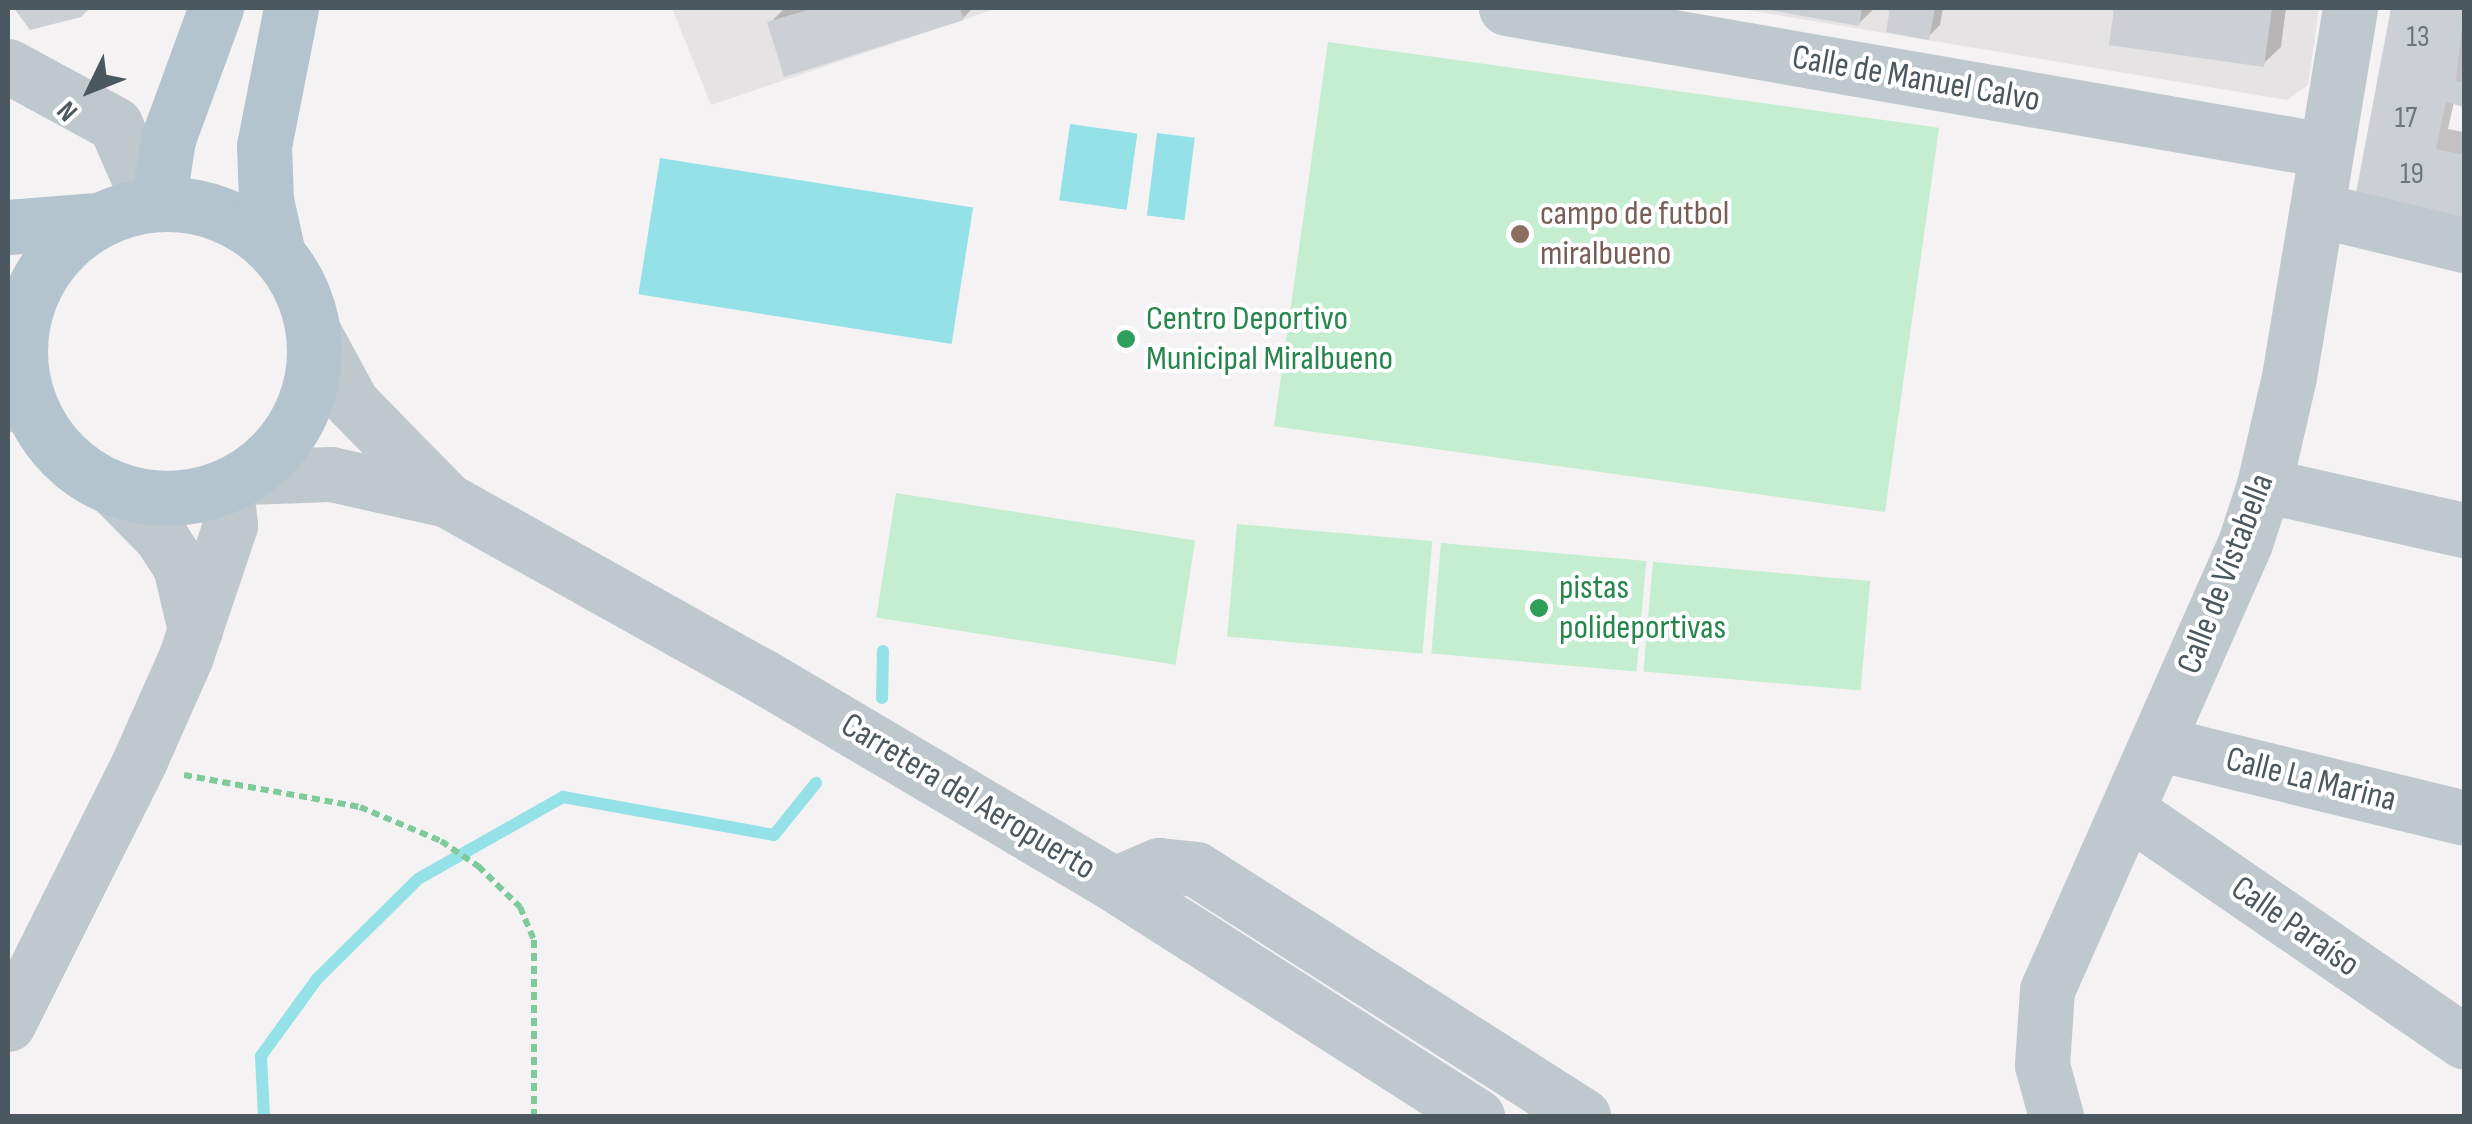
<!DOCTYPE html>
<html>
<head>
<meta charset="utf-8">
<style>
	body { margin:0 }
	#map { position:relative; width:2472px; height:1124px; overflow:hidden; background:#f4f2f2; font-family:"Sofia Sans Condensed",sans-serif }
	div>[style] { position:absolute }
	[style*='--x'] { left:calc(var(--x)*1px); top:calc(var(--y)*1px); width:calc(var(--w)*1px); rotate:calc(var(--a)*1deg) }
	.education>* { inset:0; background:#e5e3e4 }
	.green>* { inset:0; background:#c4eecf; transform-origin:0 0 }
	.water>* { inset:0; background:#94e1e8; transform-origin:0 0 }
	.shadow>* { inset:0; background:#0003 }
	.stream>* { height:12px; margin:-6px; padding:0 6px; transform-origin:6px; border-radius:6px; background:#94e1e8 }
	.building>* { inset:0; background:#ccd0d4 }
	.path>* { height:6px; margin-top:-3px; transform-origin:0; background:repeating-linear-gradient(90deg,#7eca9b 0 8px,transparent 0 13px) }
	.minor>* { height:55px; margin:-27.5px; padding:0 27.5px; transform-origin:27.5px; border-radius:27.5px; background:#bfc8cd }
	.major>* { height:55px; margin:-27.5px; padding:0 27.5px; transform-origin:27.5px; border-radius:27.5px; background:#b4c4ce }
	.major>.ring { margin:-27.5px; padding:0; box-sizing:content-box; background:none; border:55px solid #b4c4ce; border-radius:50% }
	.dots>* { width:28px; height:28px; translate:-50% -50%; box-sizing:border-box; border:5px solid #fff; border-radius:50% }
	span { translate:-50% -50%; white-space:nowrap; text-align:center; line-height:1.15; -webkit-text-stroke:8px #fff; paint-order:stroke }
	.number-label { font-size:30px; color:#6b767c }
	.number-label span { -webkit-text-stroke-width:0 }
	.street-label { font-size:35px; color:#4b585f }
	.education-label { font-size:35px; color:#785e54 }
	.left { translate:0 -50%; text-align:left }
	.leisure-label { font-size:35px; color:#27864d }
	.frame { position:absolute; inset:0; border:10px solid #4b585f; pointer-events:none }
	.north { position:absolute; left:40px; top:40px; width:100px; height:100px; -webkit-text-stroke:8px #fff; paint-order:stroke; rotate:227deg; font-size:28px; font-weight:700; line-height:40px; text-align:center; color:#4b585f }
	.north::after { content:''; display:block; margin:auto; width:35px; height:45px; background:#4b585f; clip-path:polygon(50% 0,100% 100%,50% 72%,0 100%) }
</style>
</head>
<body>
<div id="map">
	<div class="education">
		<i style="clip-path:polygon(672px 8px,998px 8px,711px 105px)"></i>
		<i style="clip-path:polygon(1735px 8px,2319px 8px,2308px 85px,2287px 100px)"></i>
	</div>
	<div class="green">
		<i style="left:1328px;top:42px;width:617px;height:388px;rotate:8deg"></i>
		<i style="left:896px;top:493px;width:303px;height:126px;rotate:9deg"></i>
		<i style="left:1237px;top:524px;width:196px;height:113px;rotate:5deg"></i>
		<i style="left:1441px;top:543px;width:206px;height:111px;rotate:5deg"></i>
		<i style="left:1653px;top:562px;width:218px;height:110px;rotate:5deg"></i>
	</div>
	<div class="water">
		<i style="left:1070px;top:124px;width:68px;height:77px;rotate:8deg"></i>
		<i style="left:1157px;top:133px;width:38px;height:83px;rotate:7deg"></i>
		<i style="left:660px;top:158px;width:317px;height:138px;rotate:9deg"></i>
	</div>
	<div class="shadow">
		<i style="clip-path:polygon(785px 8px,973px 8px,963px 18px,770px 23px)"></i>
		<i style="clip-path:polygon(1760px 8px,1875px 8px,1858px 24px)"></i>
		<i style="clip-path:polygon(1892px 8px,1943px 8px,1940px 25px,1928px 37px,1888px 30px)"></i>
		<i style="clip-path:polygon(2117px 8px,2286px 8px,2281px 47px,2263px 64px,2112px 43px)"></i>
		<i style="clip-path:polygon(2394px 8px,2464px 8px,2464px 104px,2454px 102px,2448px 129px,2464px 132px,2464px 216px,2358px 191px)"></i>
	</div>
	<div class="stream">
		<i style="--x:882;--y:698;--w:47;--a:-88.8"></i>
		<i style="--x:264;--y:1116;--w:60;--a:-92.9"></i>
		<i style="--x:261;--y:1056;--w:95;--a:-54"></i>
		<i style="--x:317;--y:979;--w:142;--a:-44.7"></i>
		<i style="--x:418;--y:879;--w:167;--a:-29.5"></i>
		<i style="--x:563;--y:797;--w:214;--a:10.2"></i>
		<i style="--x:774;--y:835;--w:67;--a:-51.1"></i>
	</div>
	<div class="building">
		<i style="clip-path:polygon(14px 8px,90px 8px,81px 17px,30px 30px)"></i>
		<i style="clip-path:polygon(814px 8px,960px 8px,964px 20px,784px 77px,767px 22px)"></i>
		<i style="clip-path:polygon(1758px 8px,1862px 8px,1859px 26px)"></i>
		<i style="clip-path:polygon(1890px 8px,1935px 8px,1929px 40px,1886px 32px)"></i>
		<i style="clip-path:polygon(2114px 8px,2272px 8px,2264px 67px,2109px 45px)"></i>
		<i style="clip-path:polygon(2391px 8px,2464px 8px,2456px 81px,2464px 83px,2464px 107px,2446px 102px,2436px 149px,2464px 155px,2464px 218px,2356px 193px)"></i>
	</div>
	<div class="path">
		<i style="--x:42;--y:454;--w:37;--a:44"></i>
		<i style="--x:184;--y:775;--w:179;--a:10.3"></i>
		<i style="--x:360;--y:807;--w:88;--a:22.8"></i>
		<i style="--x:441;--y:841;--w:45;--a:34"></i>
		<i style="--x:478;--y:866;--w:59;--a:44.3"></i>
		<i style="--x:520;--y:907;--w:36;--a:67"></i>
		<i style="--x:534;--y:940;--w:176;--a:90"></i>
	</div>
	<div class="minor">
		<i style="--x:1506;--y:8;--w:831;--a:9.84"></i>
		<i style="--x:8;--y:66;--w:122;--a:28.5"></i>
		<i style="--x:115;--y:124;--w:87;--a:66.4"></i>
		<i style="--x:2319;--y:210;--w:149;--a:13.6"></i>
		<i style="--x:313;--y:331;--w:82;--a:61.6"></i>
		<i style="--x:352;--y:403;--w:133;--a:45.6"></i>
		<i style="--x:8;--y:402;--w:24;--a:17"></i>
		<i style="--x:245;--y:477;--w:86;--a:-2"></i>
		<i style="--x:331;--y:474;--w:119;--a:12.6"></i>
		<i style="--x:447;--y:500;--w:363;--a:29.2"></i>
		<i style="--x:764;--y:677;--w:407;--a:30.6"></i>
		<i style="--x:1114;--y:884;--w:431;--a:32.6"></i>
		<i style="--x:2264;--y:485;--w:205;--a:12.7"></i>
		<i style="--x:113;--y:488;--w:69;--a:45.6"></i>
		<i style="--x:161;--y:537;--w:35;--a:57"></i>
		<i style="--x:180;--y:566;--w:66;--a:76.8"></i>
		<i style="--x:2157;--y:743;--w:316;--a:13.7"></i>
		<i style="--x:2127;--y:810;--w:409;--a:34.5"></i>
		<i style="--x:1114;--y:884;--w:49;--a:-22.9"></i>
		<i style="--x:1159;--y:865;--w:37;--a:6"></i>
		<i style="--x:1196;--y:869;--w:459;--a:32.5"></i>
		<i style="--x:8;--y:1024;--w:295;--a:-63.4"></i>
		<i style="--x:140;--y:760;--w:114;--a:-66.1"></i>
		<i style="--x:186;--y:656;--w:138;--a:-71.4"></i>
		<i style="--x:230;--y:525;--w:38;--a:-96"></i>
		<i style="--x:2056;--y:1116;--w:53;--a:-105.4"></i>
		<i style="--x:2042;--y:1065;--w:75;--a:-86.2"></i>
		<i style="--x:2047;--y:990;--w:489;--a:-66.1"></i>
		<i style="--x:2245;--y:543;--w:61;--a:-71.9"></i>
		<i style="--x:2264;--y:485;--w:111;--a:-77"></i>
		<i style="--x:2289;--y:377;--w:374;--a:-80.6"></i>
	</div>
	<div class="major">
		<i style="--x:158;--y:203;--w:65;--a:-81.1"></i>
		<i style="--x:168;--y:139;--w:140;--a:-69.9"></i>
		<i class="ring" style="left:20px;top:204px;width:239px;height:239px"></i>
		<i style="--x:8;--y:227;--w:89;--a:-4.5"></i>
		<i style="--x:278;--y:254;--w:55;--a:-102.5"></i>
		<i style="--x:266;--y:200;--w:54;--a:-92.1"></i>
		<i style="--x:264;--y:146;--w:141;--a:-78.9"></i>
	</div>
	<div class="dots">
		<i style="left:1520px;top:234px;background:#8d6e63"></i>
		<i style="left:1126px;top:339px;background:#2e9e5b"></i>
		<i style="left:1539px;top:608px;background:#2e9e5b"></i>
	</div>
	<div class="number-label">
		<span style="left:2418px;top:37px">13</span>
		<span style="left:2406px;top:118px">17</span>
		<span style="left:2412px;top:174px">19</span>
	</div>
	<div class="street-label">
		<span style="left:1916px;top:79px;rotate:10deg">Calle de Manuel Calvo</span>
		<span style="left:2226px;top:574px;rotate:-69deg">Calle de Vistabella</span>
		<span style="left:2311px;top:780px;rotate:14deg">Calle La Marina</span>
		<span style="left:968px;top:797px;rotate:31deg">Carretera del Aeropuerto</span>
		<span style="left:2295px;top:927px;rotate:35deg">Calle Paraíso</span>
	</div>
	<div class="education-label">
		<span class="left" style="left:1540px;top:234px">campo de futbol<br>miralbueno</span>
	</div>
	<div class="leisure-label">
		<span class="left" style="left:1146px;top:339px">Centro Deportivo<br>Municipal Miralbueno</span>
		<span class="left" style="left:1559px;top:608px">pistas<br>polideportivas</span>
	</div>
	<div class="frame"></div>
	<div class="north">N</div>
</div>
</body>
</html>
